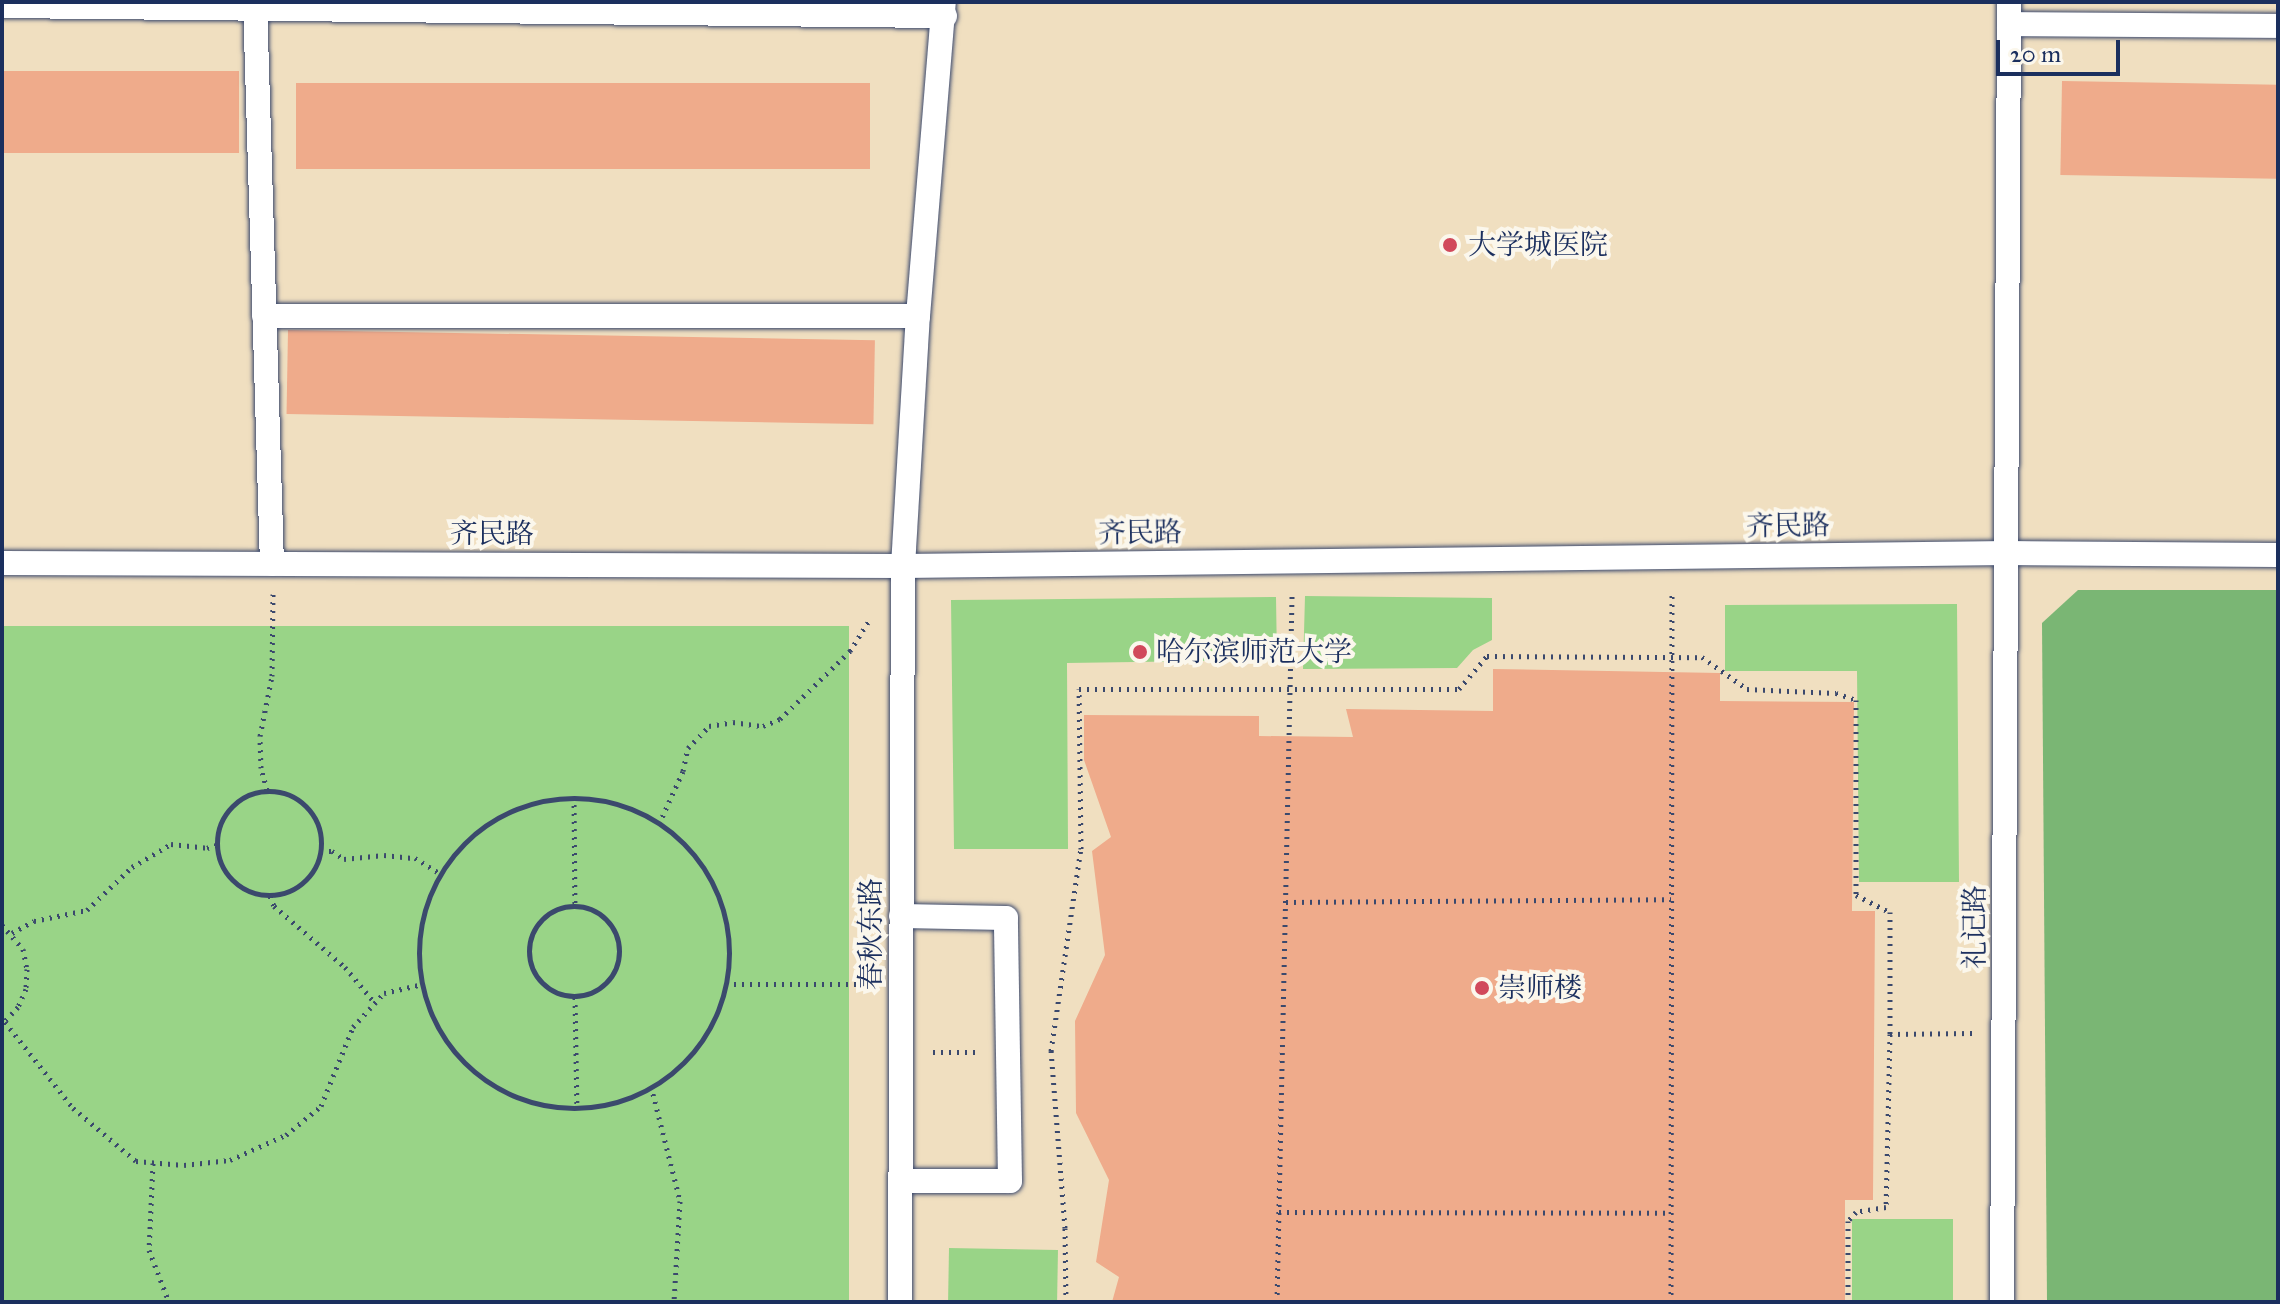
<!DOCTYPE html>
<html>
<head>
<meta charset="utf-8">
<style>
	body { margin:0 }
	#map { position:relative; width:2280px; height:1304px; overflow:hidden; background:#f0dfc0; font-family:"IM FELL Great Primer","Noto Serif SC",serif }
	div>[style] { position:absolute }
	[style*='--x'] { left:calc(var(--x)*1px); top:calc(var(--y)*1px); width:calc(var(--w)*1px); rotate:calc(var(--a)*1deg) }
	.green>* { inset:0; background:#99d487; transform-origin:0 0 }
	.forest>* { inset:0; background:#7ab674 }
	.building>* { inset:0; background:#efab8b; transform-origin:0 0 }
	.path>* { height:5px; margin-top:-2.5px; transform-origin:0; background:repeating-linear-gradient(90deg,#3b496d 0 2px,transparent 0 8px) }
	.path>.ring { margin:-2.5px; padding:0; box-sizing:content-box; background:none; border:5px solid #3b496d; border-radius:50% }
	.roads { filter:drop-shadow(0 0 2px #3b496d) drop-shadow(0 0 2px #3b496d) }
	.service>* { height:24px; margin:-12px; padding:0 12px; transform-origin:12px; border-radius:12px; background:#fff }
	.dots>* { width:22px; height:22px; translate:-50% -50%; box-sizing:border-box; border:4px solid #fbf7ec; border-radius:50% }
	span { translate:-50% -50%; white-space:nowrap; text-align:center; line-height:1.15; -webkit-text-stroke:8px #fbf7ec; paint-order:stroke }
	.poi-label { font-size:28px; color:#1b2f5e }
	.left { translate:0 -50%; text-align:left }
	.street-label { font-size:28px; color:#1b2f5e }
	.frame { position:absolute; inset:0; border:4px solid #1b2f5e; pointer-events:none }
	.scale { position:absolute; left:1996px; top:40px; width:124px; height:36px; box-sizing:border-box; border:4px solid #1b2f5e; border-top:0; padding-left:10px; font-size:24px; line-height:28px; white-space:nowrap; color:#1b2f5e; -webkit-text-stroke:6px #fbf7ec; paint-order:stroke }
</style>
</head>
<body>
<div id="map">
	<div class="green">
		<i style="clip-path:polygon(1305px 596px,1492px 598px,1492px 640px,1473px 650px,1457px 668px,1303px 669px)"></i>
		<i style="clip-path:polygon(1276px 597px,1277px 660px,1067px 663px,1068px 849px,954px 849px,951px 600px)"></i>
		<i style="clip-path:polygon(1957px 604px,1959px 882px,1859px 882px,1857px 671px,1725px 671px,1725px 605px)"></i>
		<i style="left:2px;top:626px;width:847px;height:676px"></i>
		<i style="left:1953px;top:1219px;width:83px;height:101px;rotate:90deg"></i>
		<i style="left:949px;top:1248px;width:109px;height:54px;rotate:1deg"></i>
	</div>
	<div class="forest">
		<i style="clip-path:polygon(2078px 590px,2278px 590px,2278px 1302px,2047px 1302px,2042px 623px)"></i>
	</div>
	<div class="building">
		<i style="left:2px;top:71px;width:237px;height:82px"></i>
		<i style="left:2062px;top:81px;width:216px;height:94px;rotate:1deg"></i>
		<i style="left:296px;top:83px;width:574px;height:86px"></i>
		<i style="left:288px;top:330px;width:587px;height:84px;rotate:1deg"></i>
		<i style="clip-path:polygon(1493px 669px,1720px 673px,1720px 701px,1854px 702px,1852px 911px,1875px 911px,1873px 1200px,1845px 1200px,1845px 1302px,1112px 1302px,1119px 1277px,1096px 1262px,1109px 1180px,1076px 1113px,1075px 1021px,1105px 955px,1092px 851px,1111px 837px,1084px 760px,1084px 715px,1259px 716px,1259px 736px,1353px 737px,1346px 709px,1493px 711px)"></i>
	</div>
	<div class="path">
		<i style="--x:267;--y:790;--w:23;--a:-105"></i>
		<i style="--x:261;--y:768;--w:32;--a:-92"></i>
		<i style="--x:260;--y:736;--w:61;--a:-78.7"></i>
		<i style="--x:272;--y:676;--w:82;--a:-89.3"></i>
		<i class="ring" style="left:217px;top:791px;width:99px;height:99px"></i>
		<i style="--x:574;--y:797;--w:109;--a:89.5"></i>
		<i class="ring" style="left:419px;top:798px;width:305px;height:305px"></i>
		<i style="--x:659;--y:824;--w:58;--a:-65.6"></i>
		<i style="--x:683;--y:771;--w:24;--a:-78"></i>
		<i style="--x:688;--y:748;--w:30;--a:-46"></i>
		<i style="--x:709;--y:726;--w:24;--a:-9"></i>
		<i style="--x:733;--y:722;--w:30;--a:8"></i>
		<i style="--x:763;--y:726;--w:18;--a:-22"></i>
		<i style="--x:780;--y:719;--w:98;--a:-44.2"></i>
		<i style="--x:850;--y:651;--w:36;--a:-58"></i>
		<i style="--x:321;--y:851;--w:11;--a:0"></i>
		<i style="--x:332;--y:851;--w:14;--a:34"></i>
		<i style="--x:344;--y:859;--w:40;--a:-5.7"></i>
		<i style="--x:384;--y:855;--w:31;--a:6"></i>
		<i style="--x:415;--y:858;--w:31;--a:32"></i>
		<i style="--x:270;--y:896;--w:11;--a:68"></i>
		<i style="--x:274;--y:906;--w:94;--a:40.7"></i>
		<i style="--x:345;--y:967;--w:47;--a:50.2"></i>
		<i style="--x:1286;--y:902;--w:385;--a:-0.4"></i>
		<i class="ring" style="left:529px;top:906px;width:85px;height:85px"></i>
		<i style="--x:2;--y:925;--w:32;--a:49"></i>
		<i style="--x:23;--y:949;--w:20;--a:79"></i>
		<i style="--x:27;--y:969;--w:20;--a:93"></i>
		<i style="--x:26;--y:989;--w:20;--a:114"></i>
		<i style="--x:18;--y:1007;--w:23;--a:133"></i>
		<i style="--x:12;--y:933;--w:25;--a:-29"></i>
		<i style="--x:34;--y:921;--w:54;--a:-11.7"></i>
		<i style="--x:87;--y:910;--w:62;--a:-43.7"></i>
		<i style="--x:132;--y:867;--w:45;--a:-30.5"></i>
		<i style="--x:171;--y:844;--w:36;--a:6"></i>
		<i style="--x:207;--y:848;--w:9;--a:-18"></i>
		<i style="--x:726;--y:984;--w:143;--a:0"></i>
		<i style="--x:575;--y:997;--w:111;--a:89"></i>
		<i style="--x:5;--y:1022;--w:110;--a:51.7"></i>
		<i style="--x:73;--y:1108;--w:82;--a:40.1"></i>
		<i style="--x:136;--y:1161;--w:48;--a:4.8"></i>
		<i style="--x:184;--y:1165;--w:46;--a:-6.2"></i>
		<i style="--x:230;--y:1160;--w:61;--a:-24.1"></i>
		<i style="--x:286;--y:1135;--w:45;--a:-39.6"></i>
		<i style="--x:321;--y:1106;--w:85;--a:-67.9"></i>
		<i style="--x:353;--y:1027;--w:46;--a:-47.6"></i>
		<i style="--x:384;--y:993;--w:39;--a:-13"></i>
		<i style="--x:1890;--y:1034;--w:83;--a:-0.7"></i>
		<i style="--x:933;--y:1052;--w:42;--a:0"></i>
		<i style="--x:651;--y:1086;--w:119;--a:75.8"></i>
		<i style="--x:680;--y:1201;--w:101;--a:93.4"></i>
		<i style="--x:153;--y:1163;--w:87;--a:92.6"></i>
		<i style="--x:149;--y:1250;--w:56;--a:69"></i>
		<i style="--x:1279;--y:1212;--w:392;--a:0.1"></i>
		<i style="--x:1066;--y:1302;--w:74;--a:-90.8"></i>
		<i style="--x:1065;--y:1228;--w:178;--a:-94.5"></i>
		<i style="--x:1051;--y:1051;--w:204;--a:-81.6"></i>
		<i style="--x:1081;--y:849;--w:160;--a:-90.7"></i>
		<i style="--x:1079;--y:689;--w:380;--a:0"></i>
		<i style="--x:1459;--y:689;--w:43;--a:-49.7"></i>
		<i style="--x:1487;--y:656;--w:215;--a:0.3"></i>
		<i style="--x:1702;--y:657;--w:55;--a:35.4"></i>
		<i style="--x:1747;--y:689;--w:89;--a:2.6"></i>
		<i style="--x:1836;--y:693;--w:21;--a:19"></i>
		<i style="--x:1856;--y:700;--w:195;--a:90"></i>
		<i style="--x:1856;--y:895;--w:38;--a:27"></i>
		<i style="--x:1890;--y:912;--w:122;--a:90"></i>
		<i style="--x:1890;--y:1034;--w:173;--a:91.3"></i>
		<i style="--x:1886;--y:1207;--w:30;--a:171"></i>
		<i style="--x:1856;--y:1212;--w:12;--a:132"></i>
		<i style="--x:1848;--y:1221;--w:81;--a:90"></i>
		<i style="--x:1277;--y:1302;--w:707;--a:-88.78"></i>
		<i style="--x:1671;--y:1302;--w:711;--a:-89.92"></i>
	</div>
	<div class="roads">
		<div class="service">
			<i style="--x:255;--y:2;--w:562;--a:88.27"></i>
			<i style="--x:2;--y:6;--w:943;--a:0.61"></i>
			<i style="--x:2009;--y:24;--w:269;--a:0.4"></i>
			<i style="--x:264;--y:316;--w:654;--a:0"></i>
			<i style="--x:2;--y:563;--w:901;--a:0.19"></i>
			<i style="--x:903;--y:566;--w:1105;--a:-0.67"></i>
			<i style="--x:2008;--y:553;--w:270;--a:0.4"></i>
			<i style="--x:900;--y:1181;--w:110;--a:0"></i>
			<i style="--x:1010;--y:1181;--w:263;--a:-90.9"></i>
			<i style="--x:1006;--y:918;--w:105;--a:-178.9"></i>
			<i style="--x:900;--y:1302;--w:736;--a:-89.77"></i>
			<i style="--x:903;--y:566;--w:250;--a:-86.6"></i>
			<i style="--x:918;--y:316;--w:315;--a:-85.3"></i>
			<i style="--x:2002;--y:1302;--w:1300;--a:-89.69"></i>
		</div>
	</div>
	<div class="dots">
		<i style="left:1450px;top:245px;background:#d1495b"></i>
		<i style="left:1140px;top:652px;background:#d1495b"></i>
		<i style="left:1482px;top:988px;background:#d1495b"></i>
	</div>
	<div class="poi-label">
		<span class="left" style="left:1468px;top:245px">大学城医院</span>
		<span class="left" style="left:1156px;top:652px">哈尔滨师范大学</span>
		<span class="left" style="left:1498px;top:988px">崇师楼</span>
	</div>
	<div class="street-label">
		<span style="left:1788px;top:526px;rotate:-1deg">齐民路</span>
		<span style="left:1140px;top:533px;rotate:-1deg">齐民路</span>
		<span style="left:492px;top:534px">齐民路</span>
		<span style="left:1975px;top:927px;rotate:-90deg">礼记路</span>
		<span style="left:871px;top:934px;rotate:-90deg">春秋东路</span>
	</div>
	<div class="frame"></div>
	<div class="scale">20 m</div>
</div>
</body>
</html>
